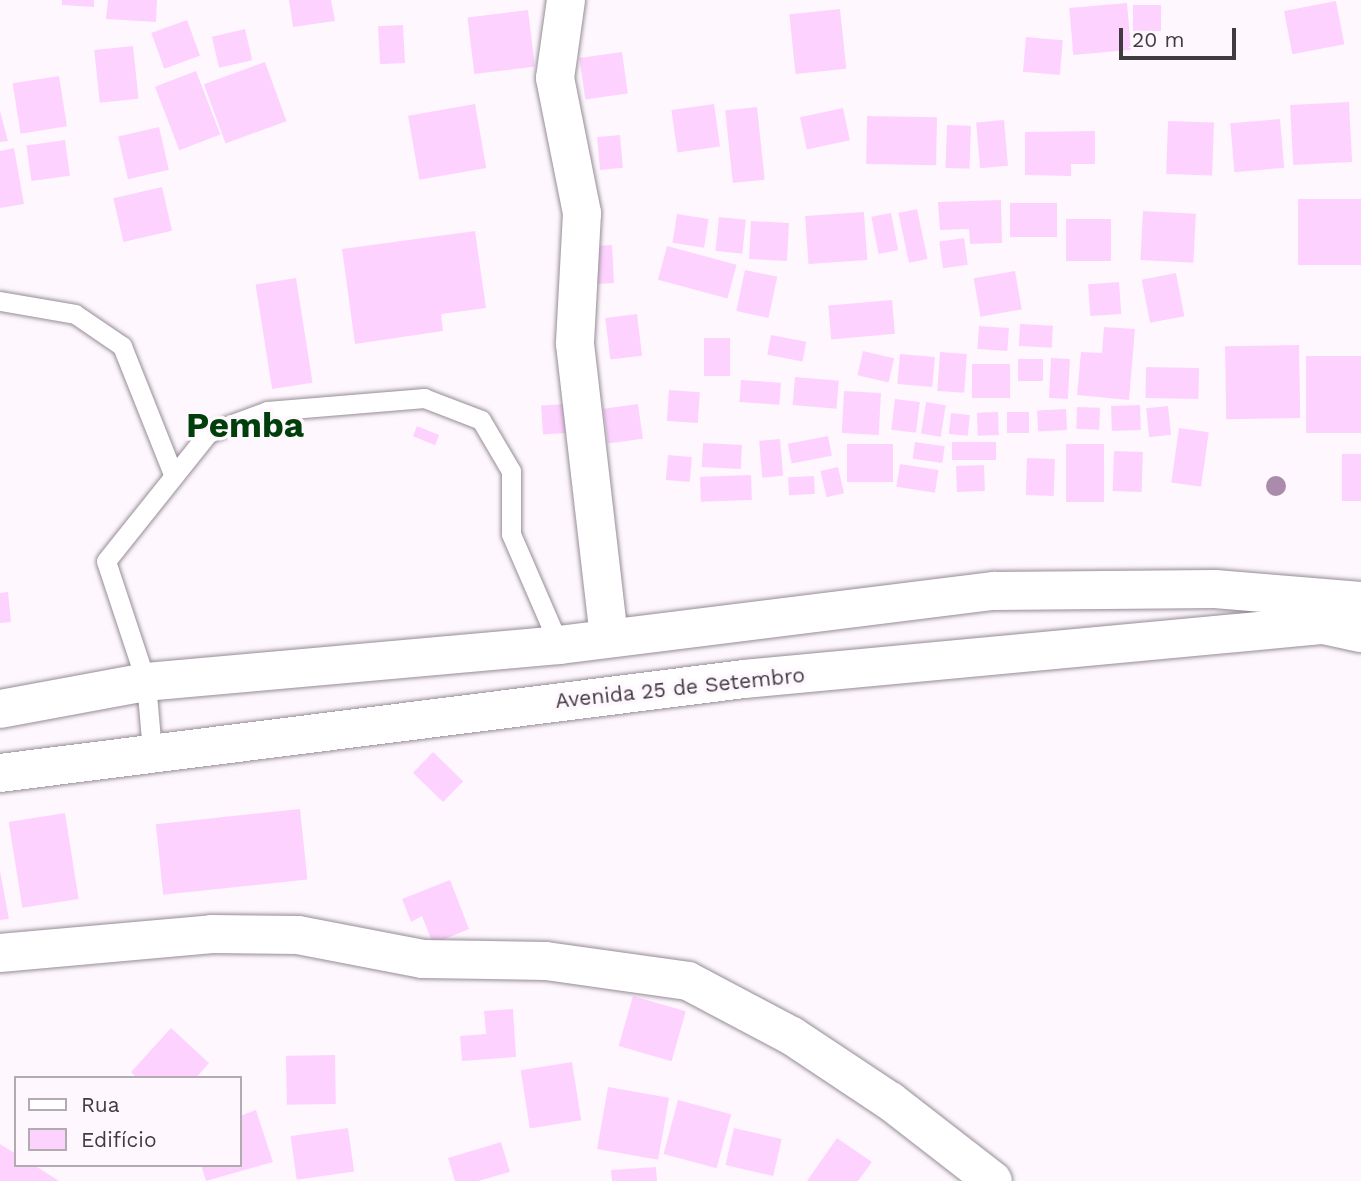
<!DOCTYPE html>
<html>
<head>
<meta charset="utf-8">
<style>
	body { margin:0 }
	#map { position:relative; width:1361px; height:1181px; overflow:hidden; background:#fef8fe; font-family:"Work Sans",sans-serif }
	div>[style] { position:absolute }
	[style*='--x'] { left:calc(var(--x)*1px); top:calc(var(--y)*1px); width:calc(var(--w)*1px); rotate:calc(var(--a)*1deg) }
	.building>* { inset:0; background:#fed2ff; transform-origin:0 0 }
	.roads { filter:drop-shadow(0 0 2px #968c96) drop-shadow(0 0 2px #968c96) }
	.service>* { height:19px; margin:-9.5px; padding:0 9.5px; transform-origin:9.5px; border-radius:9.5px; background:#fff }
	.minor>* { height:38px; margin:-19px; padding:0 19px; transform-origin:19px; border-radius:19px; background:#fff }
	.trunk>* { height:38px; margin:-19px; padding:0 19px; transform-origin:19px; border-radius:19px; background:#fff }
	.trees>* { width:20px; height:20px; margin:-10px; border-radius:50%; background:#aa8bac }
	span { translate:-50% -50%; white-space:nowrap; text-align:center; line-height:1.15; -webkit-text-stroke:7px #fef8fe; paint-order:stroke }
	.street-label { font-size:21px; color:#403b40 }
	.town-label { font-size:35px; color:#003f0c; font-weight:700 }
	.legend { position:absolute; left:14px; top:1076px; width:228px; height:91px; box-sizing:border-box; background:#fef8fe; border:2px solid #b2acb2; margin:0; padding:9px 12px; list-style:none; font-size:21px; color:#403b40 }
	.legend li { display:flex; align-items:center; gap:14px; height:35px }
	.legend b { width:35px; border:2px solid #b2acb2 }
	.scale { position:absolute; left:1119px; top:28px; width:117px; height:32px; box-sizing:border-box; border:4px solid #403b40; border-top:0; padding-left:9px; font-size:21px; line-height:24px; white-space:nowrap; color:#403b40; -webkit-text-stroke:5px #fef8fe; paint-order:stroke }
</style>
</head>
<body>
<div id="map">
	<div class="building">
		<i style="clip-path:polygon(62px 0,94px 0,94px 7px,62px 5px)"></i>
		<i style="clip-path:polygon(108px 0,157px 0,156px 22px,106px 19px)"></i>
		<i style="clip-path:polygon(289px 0,331px 0,335px 21px,293px 27px)"></i>
		<i style="left:1336px;top:1px;width:44px;height:53px;rotate:79deg"></i>
		<i style="left:1127px;top:3px;width:47px;height:58px;rotate:85deg"></i>
		<i style="left:1133px;top:5px;width:28px;height:26px"></i>
		<i style="left:840px;top:9px;width:60px;height:51px;rotate:84deg"></i>
		<i style="left:528px;top:10px;width:57px;height:61px;rotate:83deg"></i>
		<i style="left:187px;top:20px;width:38px;height:38px;rotate:70deg"></i>
		<i style="left:403px;top:25px;width:38px;height:25px;rotate:87deg"></i>
		<i style="left:245px;top:29px;width:32px;height:34px;rotate:77deg"></i>
		<i style="left:1026px;top:37px;width:37px;height:35px;rotate:5deg"></i>
		<i style="left:133px;top:46px;width:53px;height:39px;rotate:84deg"></i>
		<i style="left:622px;top:52px;width:42px;height:43px;rotate:82deg"></i>
		<i style="left:265px;top:62px;width:63px;height:65px;rotate:70deg"></i>
		<i style="left:196px;top:71px;width:68px;height:44px;rotate:69deg"></i>
		<i style="left:59px;top:76px;width:51px;height:47px;rotate:81deg"></i>
		<i style="left:1349px;top:102px;width:60px;height:59px;rotate:87deg"></i>
		<i style="left:475px;top:104px;width:65px;height:68px;rotate:80deg"></i>
		<i style="left:714px;top:104px;width:43px;height:43px;rotate:82deg"></i>
		<i style="left:757px;top:107px;width:73px;height:32px;rotate:84deg"></i>
		<i style="left:843px;top:108px;width:33px;height:44px;rotate:78deg"></i>
		<i style="clip-path:polygon(0 111px,8px 141px,0 142px)"></i>
		<i style="left:867px;top:116px;width:70px;height:48px;rotate:1deg"></i>
		<i style="left:1280px;top:119px;width:49px;height:50px;rotate:85deg"></i>
		<i style="left:1004px;top:120px;width:46px;height:28px;rotate:85deg"></i>
		<i style="left:1168px;top:121px;width:46px;height:53px;rotate:2deg"></i>
		<i style="left:947px;top:125px;width:24px;height:43px;rotate:2deg"></i>
		<i style="left:159px;top:127px;width:44px;height:42px;rotate:77deg"></i>
		<i style="clip-path:polygon(1095px 131px,1095px 164px,1071px 164px,1071px 176px,1025px 175px,1025px 132px)"></i>
		<i style="left:620px;top:135px;width:33px;height:23px;rotate:85deg"></i>
		<i style="left:65px;top:140px;width:36px;height:39px;rotate:82deg"></i>
		<i style="clip-path:polygon(14px 148px,24px 204px,0 208px,0 151px)"></i>
		<i style="left:162px;top:187px;width:45px;height:50px;rotate:77deg"></i>
		<i style="left:1361px;top:199px;width:66px;height:63px;rotate:90deg"></i>
		<i style="clip-path:polygon(1001px 200px,1002px 243px,970px 244px,969px 229px,940px 230px,938px 202px)"></i>
		<i style="left:1010px;top:203px;width:47px;height:34px"></i>
		<i style="left:917px;top:209px;width:51px;height:19px;rotate:78deg"></i>
		<i style="left:1143px;top:211px;width:53px;height:49px;rotate:3deg"></i>
		<i style="left:864px;top:212px;width:48px;height:59px;rotate:86deg"></i>
		<i style="left:891px;top:213px;width:38px;height:20px;rotate:79deg"></i>
		<i style="left:677px;top:214px;width:32px;height:29px;rotate:9deg"></i>
		<i style="left:719px;top:217px;width:27px;height:34px;rotate:6deg"></i>
		<i style="left:1111px;top:219px;width:42px;height:45px;rotate:90deg"></i>
		<i style="left:751px;top:221px;width:38px;height:38px;rotate:3deg"></i>
		<i style="clip-path:polygon(475px 231px,486px 308px,441px 314px,443px 331px,355px 344px,342px 249px)"></i>
		<i style="left:964px;top:238px;width:27px;height:25px;rotate:82deg"></i>
		<i style="left:612px;top:245px;width:38px;height:23px;rotate:87deg"></i>
		<i style="left:667px;top:246px;width:72px;height:35px;rotate:15deg"></i>
		<i style="left:745px;top:270px;width:33px;height:42px;rotate:12deg"></i>
		<i style="left:1015px;top:271px;width:39px;height:42px;rotate:80deg"></i>
		<i style="left:1176px;top:273px;width:44px;height:35px;rotate:79deg"></i>
		<i style="left:296px;top:278px;width:106px;height:41px;rotate:81deg"></i>
		<i style="left:1119px;top:282px;width:32px;height:31px;rotate:86deg"></i>
		<i style="left:892px;top:300px;width:34px;height:64px;rotate:85deg"></i>
		<i style="left:637px;top:314px;width:42px;height:32px;rotate:83deg"></i>
		<i style="left:1020px;top:324px;width:33px;height:22px;rotate:3deg"></i>
		<i style="left:979px;top:326px;width:30px;height:23px;rotate:4deg"></i>
		<i style="clip-path:polygon(1104px 327px,1135px 329px,1129px 400px,1077px 395px,1081px 352px,1102px 353px)"></i>
		<i style="left:771px;top:335px;width:36px;height:20px;rotate:11deg"></i>
		<i style="left:704px;top:338px;width:26px;height:38px"></i>
		<i style="left:1299px;top:345px;width:73px;height:74px;rotate:89deg"></i>
		<i style="left:863px;top:351px;width:32px;height:25px;rotate:13deg"></i>
		<i style="left:940px;top:352px;width:27px;height:39px;rotate:4deg"></i>
		<i style="left:900px;top:354px;width:35px;height:30px;rotate:5deg"></i>
		<i style="left:1361px;top:356px;width:77px;height:55px;rotate:90deg"></i>
		<i style="left:1051px;top:358px;width:19px;height:40px;rotate:3deg"></i>
		<i style="left:1018px;top:359px;width:25px;height:22px"></i>
		<i style="left:972px;top:364px;width:38px;height:34px"></i>
		<i style="left:1146px;top:367px;width:53px;height:31px;rotate:1deg"></i>
		<i style="left:795px;top:377px;width:44px;height:28px;rotate:5deg"></i>
		<i style="left:741px;top:380px;width:40px;height:22px;rotate:4deg"></i>
		<i style="left:669px;top:390px;width:31px;height:31px;rotate:4deg"></i>
		<i style="left:844px;top:391px;width:37px;height:42px;rotate:3deg"></i>
		<i style="left:895px;top:399px;width:25px;height:31px;rotate:7deg"></i>
		<i style="left:926px;top:402px;width:20px;height:32px;rotate:9deg"></i>
		<i style="left:564px;top:404px;width:29px;height:23px;rotate:86deg"></i>
		<i style="left:638px;top:404px;width:35px;height:35px;rotate:82deg"></i>
		<i style="left:1140px;top:405px;width:25px;height:29px;rotate:88deg"></i>
		<i style="left:1168px;top:406px;width:29px;height:22px;rotate:84deg"></i>
		<i style="left:1077px;top:407px;width:23px;height:22px;rotate:2deg"></i>
		<i style="left:1066px;top:409px;width:21px;height:29px;rotate:87deg"></i>
		<i style="left:998px;top:412px;width:23px;height:21px;rotate:88deg"></i>
		<i style="left:1029px;top:412px;width:21px;height:22px;rotate:90deg"></i>
		<i style="left:951px;top:413px;width:19px;height:21px;rotate:6deg"></i>
		<i style="left:417px;top:426px;width:24px;height:11px;rotate:22deg"></i>
		<i style="left:1179px;top:428px;width:30px;height:55px;rotate:8deg"></i>
		<i style="left:828px;top:436px;width:20px;height:41px;rotate:79deg"></i>
		<i style="left:780px;top:439px;width:37px;height:21px;rotate:85deg"></i>
		<i style="left:915px;top:442px;width:30px;height:17px;rotate:8deg"></i>
		<i style="left:952px;top:442px;width:44px;height:18px"></i>
		<i style="left:703px;top:443px;width:39px;height:24px;rotate:3deg"></i>
		<i style="left:893px;top:444px;width:38px;height:46px;rotate:90deg"></i>
		<i style="left:1066px;top:444px;width:38px;height:58px"></i>
		<i style="left:1114px;top:451px;width:29px;height:40px;rotate:2deg"></i>
		<i style="left:1342px;top:454px;width:19px;height:47px"></i>
		<i style="left:668px;top:455px;width:24px;height:25px;rotate:5deg"></i>
		<i style="left:1027px;top:458px;width:28px;height:37px;rotate:2deg"></i>
		<i style="left:900px;top:464px;width:39px;height:23px;rotate:9deg"></i>
		<i style="left:984px;top:465px;width:26px;height:28px;rotate:88deg"></i>
		<i style="left:838px;top:467px;width:27px;height:18px;rotate:77deg"></i>
		<i style="left:751px;top:475px;width:25px;height:51px;rotate:88deg"></i>
		<i style="left:814px;top:476px;width:18px;height:26px;rotate:87deg"></i>
		<i style="clip-path:polygon(8px 592px,11px 622px,0 623px,0 593px)"></i>
		<i style="left:433px;top:752px;width:42px;height:29px;rotate:44deg"></i>
		<i style="left:300px;top:809px;width:71px;height:145px;rotate:84deg"></i>
		<i style="left:65px;top:813px;width:87px;height:57px;rotate:81deg"></i>
		<i style="clip-path:polygon(0 871px,9px 919px,0 920px)"></i>
		<i style="clip-path:polygon(450px 880px,469px 929px,433px 944px,422px 916px,411px 922px,402px 899px)"></i>
		<i style="left:633px;top:996px;width:55px;height:52px;rotate:16deg"></i>
		<i style="clip-path:polygon(513px 1009px,516px 1057px,462px 1061px,460px 1036px,486px 1034px,484px 1011px)"></i>
		<i style="clip-path:polygon(171px 1028px,209px 1063px,196px 1078px,137px 1078px,131px 1072px)"></i>
		<i style="left:335px;top:1055px;width:49px;height:49px;rotate:89deg"></i>
		<i style="left:572px;top:1062px;width:59px;height:52px;rotate:81deg"></i>
		<i style="left:608px;top:1087px;width:62px;height:63px;rotate:10deg"></i>
		<i style="left:678px;top:1100px;width:55px;height:56px;rotate:15deg"></i>
		<i style="clip-path:polygon(256px 1110px,273px 1162px,206px 1181px,201px 1165px,240px 1165px,240px 1116px)"></i>
		<i style="left:348px;top:1128px;width:44px;height:58px;rotate:82deg"></i>
		<i style="left:734px;top:1128px;width:49px;height:38px;rotate:13deg"></i>
		<i style="clip-path:polygon(837px 1138px,872px 1162px,858px 1181px,807px 1181px)"></i>
		<i style="clip-path:polygon(501px 1142px,510px 1172px,478px 1181px,455px 1181px,448px 1158px)"></i>
		<i style="clip-path:polygon(0 1144px,16px 1154px,16px 1165px,34px 1165px,59px 1181px,0 1181px)"></i>
		<i style="clip-path:polygon(656px 1167px,657px 1181px,612px 1181px,611px 1170px)"></i>
	</div>
	<div class="roads">
		<div class="service">
			<i style="--x:0;--y:301;--w:76;--a:9.8"></i>
			<i style="--x:75;--y:314;--w:57;--a:34.2"></i>
			<i style="--x:122;--y:346;--w:138;--a:68.3"></i>
			<i style="--x:152;--y:751;--w:69;--a:-95"></i>
			<i style="--x:146;--y:682;--w:127;--a:-108.3"></i>
			<i style="--x:106;--y:561;--w:164;--a:-51.4"></i>
			<i style="--x:208;--y:433;--w:63;--a:-20.4"></i>
			<i style="--x:267;--y:411;--w:158;--a:-4.7"></i>
			<i style="--x:424;--y:398;--w:61;--a:21.1"></i>
			<i style="--x:481;--y:420;--w:59;--a:59.5"></i>
			<i style="--x:511;--y:471;--w:63;--a:90"></i>
			<i style="--x:511;--y:534;--w:121;--a:66.6"></i>
		</div>
		<div class="minor">
			<i style="--x:566;--y:0;--w:79;--a:98"></i>
			<i style="--x:555;--y:78;--w:138;--a:78.7"></i>
			<i style="--x:582;--y:213;--w:131;--a:93.1"></i>
			<i style="--x:575;--y:344;--w:295;--a:83.4"></i>
			<i style="--x:0;--y:953;--w:213;--a:-5.1"></i>
			<i style="--x:212;--y:934;--w:86;--a:0.7"></i>
			<i style="--x:298;--y:935;--w:127;--a:10.9"></i>
			<i style="--x:423;--y:959;--w:123;--a:0.9"></i>
			<i style="--x:546;--y:961;--w:143;--a:8"></i>
			<i style="--x:688;--y:981;--w:118;--a:27.9"></i>
			<i style="--x:792;--y:1036;--w:118;--a:33.6"></i>
			<i style="--x:890;--y:1101;--w:130;--a:37.8"></i>
		</div>
		<div class="trunk">
			<i style="--x:0;--y:709;--w:148;--a:-10.5"></i>
			<i style="--x:146;--y:682;--w:415;--a:-5.1"></i>
			<i style="--x:559;--y:645;--w:438;--a:-7.1"></i>
			<i style="--x:994;--y:591;--w:221;--a:-0.5"></i>
			<i style="--x:1215;--y:589;--w:146;--a:4.7"></i>
			<i style="--x:0;--y:773;--w:750;--a:-7.2"></i>
			<i style="--x:744;--y:679;--w:582;--a:-5.33"></i>
			<i style="--x:1323;--y:625;--w:39;--a:12"></i>
		</div>
	</div>
	<div class="trees">
		<i style="left:1276px;top:486px"></i>
	</div>
	<div class="street-label">
		<span style="left:680px;top:688px;rotate:-6deg">Avenida 25 de Setembro</span>
	</div>
	<div class="town-label">
		<span style="left:245px;top:425px">Pemba</span>
	</div>
	<ul class="legend">
	<li><b style="height:9px;background:#fff"></b>Rua</li>
	<li><b style="height:19px;background:#fed2ff"></b>Edifício</li>
	</ul>
	<div class="scale">20 m</div>
</div>
</body>
</html>
